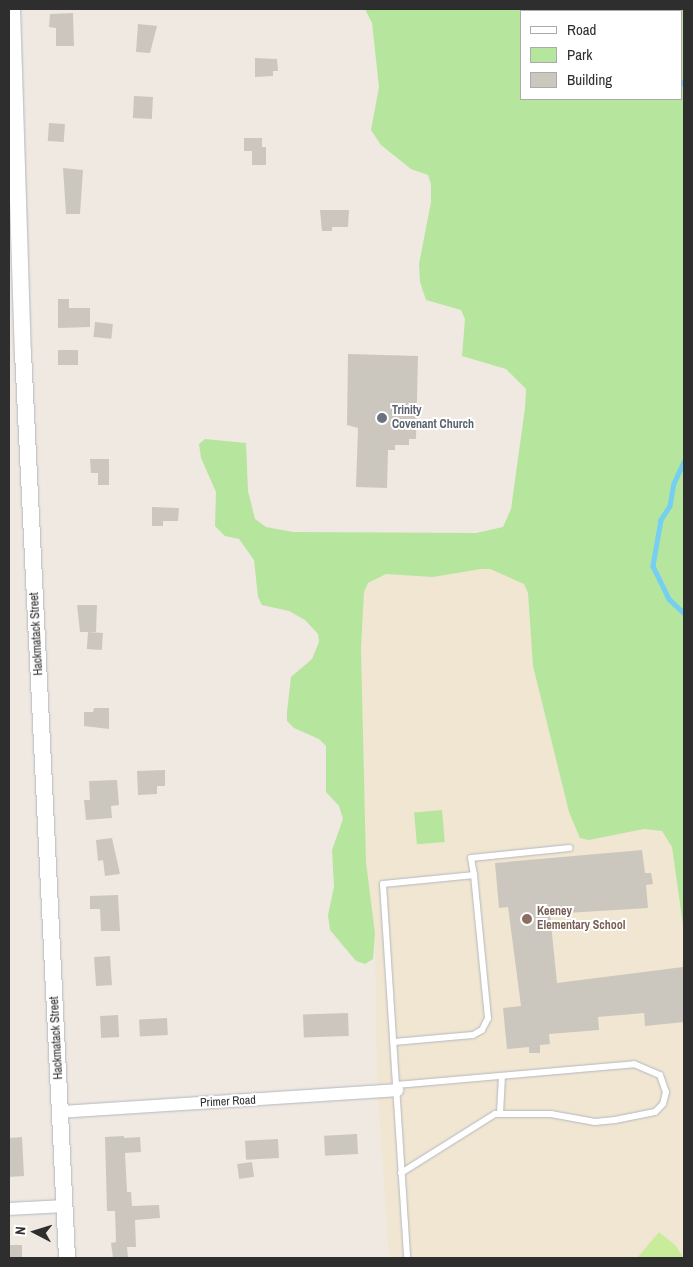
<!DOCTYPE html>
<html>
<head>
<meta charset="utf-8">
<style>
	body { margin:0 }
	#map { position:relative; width:693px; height:1267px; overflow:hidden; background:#efe9e1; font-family:"Archivo Narrow",sans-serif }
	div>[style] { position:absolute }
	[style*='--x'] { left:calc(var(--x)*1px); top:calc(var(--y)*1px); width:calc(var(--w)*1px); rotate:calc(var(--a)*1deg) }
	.education>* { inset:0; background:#f0e6d1 }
	.green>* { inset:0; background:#b6e59e; transform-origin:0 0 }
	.pitch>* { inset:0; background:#c9ec9a }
	.stream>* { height:4.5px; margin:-2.25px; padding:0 2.25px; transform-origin:2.25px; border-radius:2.25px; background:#75cff0 }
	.building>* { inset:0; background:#cbc7bf; transform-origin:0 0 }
	.roads { filter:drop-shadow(0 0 1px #b4b7c1) drop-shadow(0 0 1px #b4b7c1) }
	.service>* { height:6px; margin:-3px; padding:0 3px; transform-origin:3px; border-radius:3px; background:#fff }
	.minor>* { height:12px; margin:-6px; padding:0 6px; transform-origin:6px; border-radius:6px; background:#fff }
	.tertiary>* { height:16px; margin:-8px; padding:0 8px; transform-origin:8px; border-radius:8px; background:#fff }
	.dots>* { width:14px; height:14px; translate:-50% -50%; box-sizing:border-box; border:2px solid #fff; border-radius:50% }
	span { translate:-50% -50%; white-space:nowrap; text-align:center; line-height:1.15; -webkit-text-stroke:4px #fff; paint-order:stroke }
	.worship-label { font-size:12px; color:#5b616d; font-weight:700 }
	.left { translate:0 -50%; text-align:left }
	.street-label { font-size:12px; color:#2e2e2e }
	.education-label { font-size:12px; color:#785e54; font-weight:700 }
	.frame { position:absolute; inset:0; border:10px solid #2e2e2e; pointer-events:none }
	.legend { position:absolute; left:520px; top:10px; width:162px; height:90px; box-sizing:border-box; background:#fff; border:1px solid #ababab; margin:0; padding:6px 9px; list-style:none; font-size:15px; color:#2e2e2e }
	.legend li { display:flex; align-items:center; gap:10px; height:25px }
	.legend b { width:25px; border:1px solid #ababab }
	.north { position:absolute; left:10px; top:1207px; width:50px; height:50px; -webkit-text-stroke:4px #fff; paint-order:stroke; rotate:275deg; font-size:14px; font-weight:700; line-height:20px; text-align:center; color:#2e2e2e }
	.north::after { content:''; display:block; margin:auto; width:18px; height:22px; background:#2e2e2e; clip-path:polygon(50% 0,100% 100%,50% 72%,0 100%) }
</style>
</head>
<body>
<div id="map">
	<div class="education">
		<i style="clip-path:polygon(481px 569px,490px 569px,524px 584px,528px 593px,533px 666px,569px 812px,589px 840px,644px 829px,662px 831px,672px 847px,684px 932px,684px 1258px,389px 1258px,377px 1076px,375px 934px,366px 862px,361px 649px,364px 592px,368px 583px,386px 574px,433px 577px)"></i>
	</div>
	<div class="green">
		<i style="clip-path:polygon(evenodd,365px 9px,684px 9px,684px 932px,672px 847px,662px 831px,644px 829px,589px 840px,580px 838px,569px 812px,533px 666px,528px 593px,524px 584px,490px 569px,481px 569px,433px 577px,386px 574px,368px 583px,364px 592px,361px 649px,366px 862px,375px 934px,373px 959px,365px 964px,356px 961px,330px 930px,328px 915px,334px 887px,332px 850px,343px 819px,339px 806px,326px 792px,326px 746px,319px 739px,294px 728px,287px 721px,287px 712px,291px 677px,312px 659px,319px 642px,318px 634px,305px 620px,289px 611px,262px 605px,258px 597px,254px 560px,239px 539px,225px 536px,215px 526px,216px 492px,201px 458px,199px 444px,205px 439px,246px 443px,248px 491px,255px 519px,266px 527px,293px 532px,476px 533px,503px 527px,511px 509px,525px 408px,526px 389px,506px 369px,462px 356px,465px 319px,461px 310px,426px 300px,420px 282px,419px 264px,431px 202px,431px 184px,428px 175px,411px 169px,381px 145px,371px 130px,379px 87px,372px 23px,365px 9px,522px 11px,682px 11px,682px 99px,522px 99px,522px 11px)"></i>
		<i style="left:442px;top:810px;width:32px;height:28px;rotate:85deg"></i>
	</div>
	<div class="pitch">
		<i style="clip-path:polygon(659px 1232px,675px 1245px,684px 1258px,637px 1258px)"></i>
	</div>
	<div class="stream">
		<i style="--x:603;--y:9;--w:3;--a:45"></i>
		<i style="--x:682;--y:82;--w:3;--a:45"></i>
		<i style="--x:684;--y:462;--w:23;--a:115"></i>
		<i style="--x:674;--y:483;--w:23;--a:100"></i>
		<i style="--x:670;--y:506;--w:17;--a:123"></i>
		<i style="--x:661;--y:520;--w:47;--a:99.9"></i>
		<i style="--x:653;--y:566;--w:37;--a:64"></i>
		<i style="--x:669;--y:599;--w:21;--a:43"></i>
	</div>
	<div class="building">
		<i style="clip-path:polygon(73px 13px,74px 46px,56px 46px,56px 28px,49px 27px,50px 14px)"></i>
		<i style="clip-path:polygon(138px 24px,157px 26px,150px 53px,136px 52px)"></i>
		<i style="clip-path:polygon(255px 58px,277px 59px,278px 71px,273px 71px,273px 76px,255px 77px)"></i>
		<i style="left:134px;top:96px;width:19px;height:22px;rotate:3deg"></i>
		<i style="left:49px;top:123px;width:16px;height:18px;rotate:4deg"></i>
		<i style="clip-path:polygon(244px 138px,262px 138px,262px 147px,266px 147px,266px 165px,252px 165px,252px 151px,244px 151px)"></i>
		<i style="clip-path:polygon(63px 168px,83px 170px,80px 214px,66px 214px)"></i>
		<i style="clip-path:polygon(320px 210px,349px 210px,348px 227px,332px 227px,332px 231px,322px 231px)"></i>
		<i style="clip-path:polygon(58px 299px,69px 299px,69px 308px,90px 308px,90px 327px,58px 328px)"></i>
		<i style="left:95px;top:322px;width:18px;height:15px;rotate:6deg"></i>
		<i style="left:58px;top:350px;width:20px;height:15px"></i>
		<i style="clip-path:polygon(348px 354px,418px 356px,416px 439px,409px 439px,409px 445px,395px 445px,395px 450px,388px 450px,387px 488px,356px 487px,358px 428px,347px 425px)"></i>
		<i style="clip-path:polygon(90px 459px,109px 459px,109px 485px,98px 485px,98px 473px,91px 473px)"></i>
		<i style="clip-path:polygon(152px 507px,179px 508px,178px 521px,163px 521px,163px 526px,152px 526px)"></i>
		<i style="clip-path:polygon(77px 605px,97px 605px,96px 632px,80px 632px)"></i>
		<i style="left:88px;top:632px;width:15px;height:17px;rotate:4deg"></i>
		<i style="clip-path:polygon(94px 708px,109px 708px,109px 729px,84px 726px,84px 712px,93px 712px)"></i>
		<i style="clip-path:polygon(165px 770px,165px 786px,157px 786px,157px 794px,138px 795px,137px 771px)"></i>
		<i style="clip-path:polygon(117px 780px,119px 805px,111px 806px,112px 818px,86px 820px,84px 800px,90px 800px,89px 781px)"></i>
		<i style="clip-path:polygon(112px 838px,120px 874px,105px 876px,103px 860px,98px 861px,96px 840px)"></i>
		<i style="clip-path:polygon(642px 850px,645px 873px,651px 873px,653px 884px,646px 885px,648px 908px,550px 914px,557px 983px,683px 967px,684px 1022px,645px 1026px,644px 1013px,598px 1017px,599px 1030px,549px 1034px,550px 1044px,540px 1045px,540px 1053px,529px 1053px,529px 1047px,507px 1049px,503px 1008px,521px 1006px,508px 907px,499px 908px,495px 863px)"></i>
		<i style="clip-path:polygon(118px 895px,120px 931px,101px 931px,100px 909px,90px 909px,90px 896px)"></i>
		<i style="left:110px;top:956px;width:29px;height:16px;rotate:86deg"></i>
		<i style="left:348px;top:1013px;width:23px;height:45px;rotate:88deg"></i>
		<i style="left:118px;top:1015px;width:22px;height:18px;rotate:87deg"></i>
		<i style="left:167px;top:1018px;width:17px;height:28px;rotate:87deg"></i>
		<i style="left:357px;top:1134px;width:20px;height:33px;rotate:87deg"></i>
		<i style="clip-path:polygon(124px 1136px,124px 1138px,140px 1137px,141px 1152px,125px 1153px,127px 1192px,131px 1192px,132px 1206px,159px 1205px,160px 1218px,135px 1220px,136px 1247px,127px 1247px,128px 1258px,113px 1258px,111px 1243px,116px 1242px,115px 1211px,107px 1211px,105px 1137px)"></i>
		<i style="clip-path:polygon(22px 1137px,24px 1176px,9px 1177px,9px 1138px)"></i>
		<i style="left:278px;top:1139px;width:19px;height:33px;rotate:87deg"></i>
		<i style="left:252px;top:1162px;width:15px;height:15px;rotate:82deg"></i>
		<i style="left:9px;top:1245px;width:13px;height:13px"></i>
	</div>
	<div class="roads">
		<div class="service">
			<i style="--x:474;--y:875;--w:17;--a:-100"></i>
			<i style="--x:471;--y:858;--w:99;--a:-5.8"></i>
			<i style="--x:394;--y:1042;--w:79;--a:-5.1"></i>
			<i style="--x:473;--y:1035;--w:10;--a:-29"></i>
			<i style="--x:482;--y:1030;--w:13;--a:-63"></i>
			<i style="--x:488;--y:1018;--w:144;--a:-95.6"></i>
			<i style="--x:474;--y:875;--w:91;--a:174.4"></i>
			<i style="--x:383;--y:884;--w:375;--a:86.3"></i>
			<i style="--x:396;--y:1085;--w:239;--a:-5"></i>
			<i style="--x:634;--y:1064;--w:28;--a:23"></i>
			<i style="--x:660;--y:1075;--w:18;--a:71"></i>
			<i style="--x:666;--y:1092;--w:12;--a:104"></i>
			<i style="--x:663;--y:1104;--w:11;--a:135"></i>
			<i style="--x:655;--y:1112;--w:41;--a:168.7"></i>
			<i style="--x:615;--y:1120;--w:20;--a:174"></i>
			<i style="--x:595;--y:1122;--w:45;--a:-169.7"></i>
			<i style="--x:551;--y:1114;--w:56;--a:180"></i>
			<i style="--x:495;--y:1114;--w:111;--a:147.9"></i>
			<i style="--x:500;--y:1114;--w:37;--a:-87"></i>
		</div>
		<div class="minor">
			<i style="--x:60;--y:1112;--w:338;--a:-3.7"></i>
			<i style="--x:9;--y:1209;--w:55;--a:-3.1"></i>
		</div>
		<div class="tertiary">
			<i style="--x:12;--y:9;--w:343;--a:88.2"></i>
			<i style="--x:23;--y:352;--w:907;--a:87.22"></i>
		</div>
	</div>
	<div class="dots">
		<i style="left:382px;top:418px;background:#6b7280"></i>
		<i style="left:527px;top:919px;background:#8d6e63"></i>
	</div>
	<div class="worship-label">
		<span class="left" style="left:392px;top:418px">Trinity<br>Covenant Church</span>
	</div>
	<div class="street-label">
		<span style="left:37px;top:634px;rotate:-93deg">Hackmatack Street</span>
		<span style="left:57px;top:1038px;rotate:-93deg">Hackmatack Street</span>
		<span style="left:228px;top:1102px;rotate:-3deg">Primer Road</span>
	</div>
	<div class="education-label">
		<span class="left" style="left:537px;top:919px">Keeney<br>Elementary School</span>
	</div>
	<div class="frame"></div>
	<ul class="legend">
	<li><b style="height:6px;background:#fff"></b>Road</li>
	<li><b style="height:14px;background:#b6e59e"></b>Park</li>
	<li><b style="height:14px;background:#cbc7bf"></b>Building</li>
	</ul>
	<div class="north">N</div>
</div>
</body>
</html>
